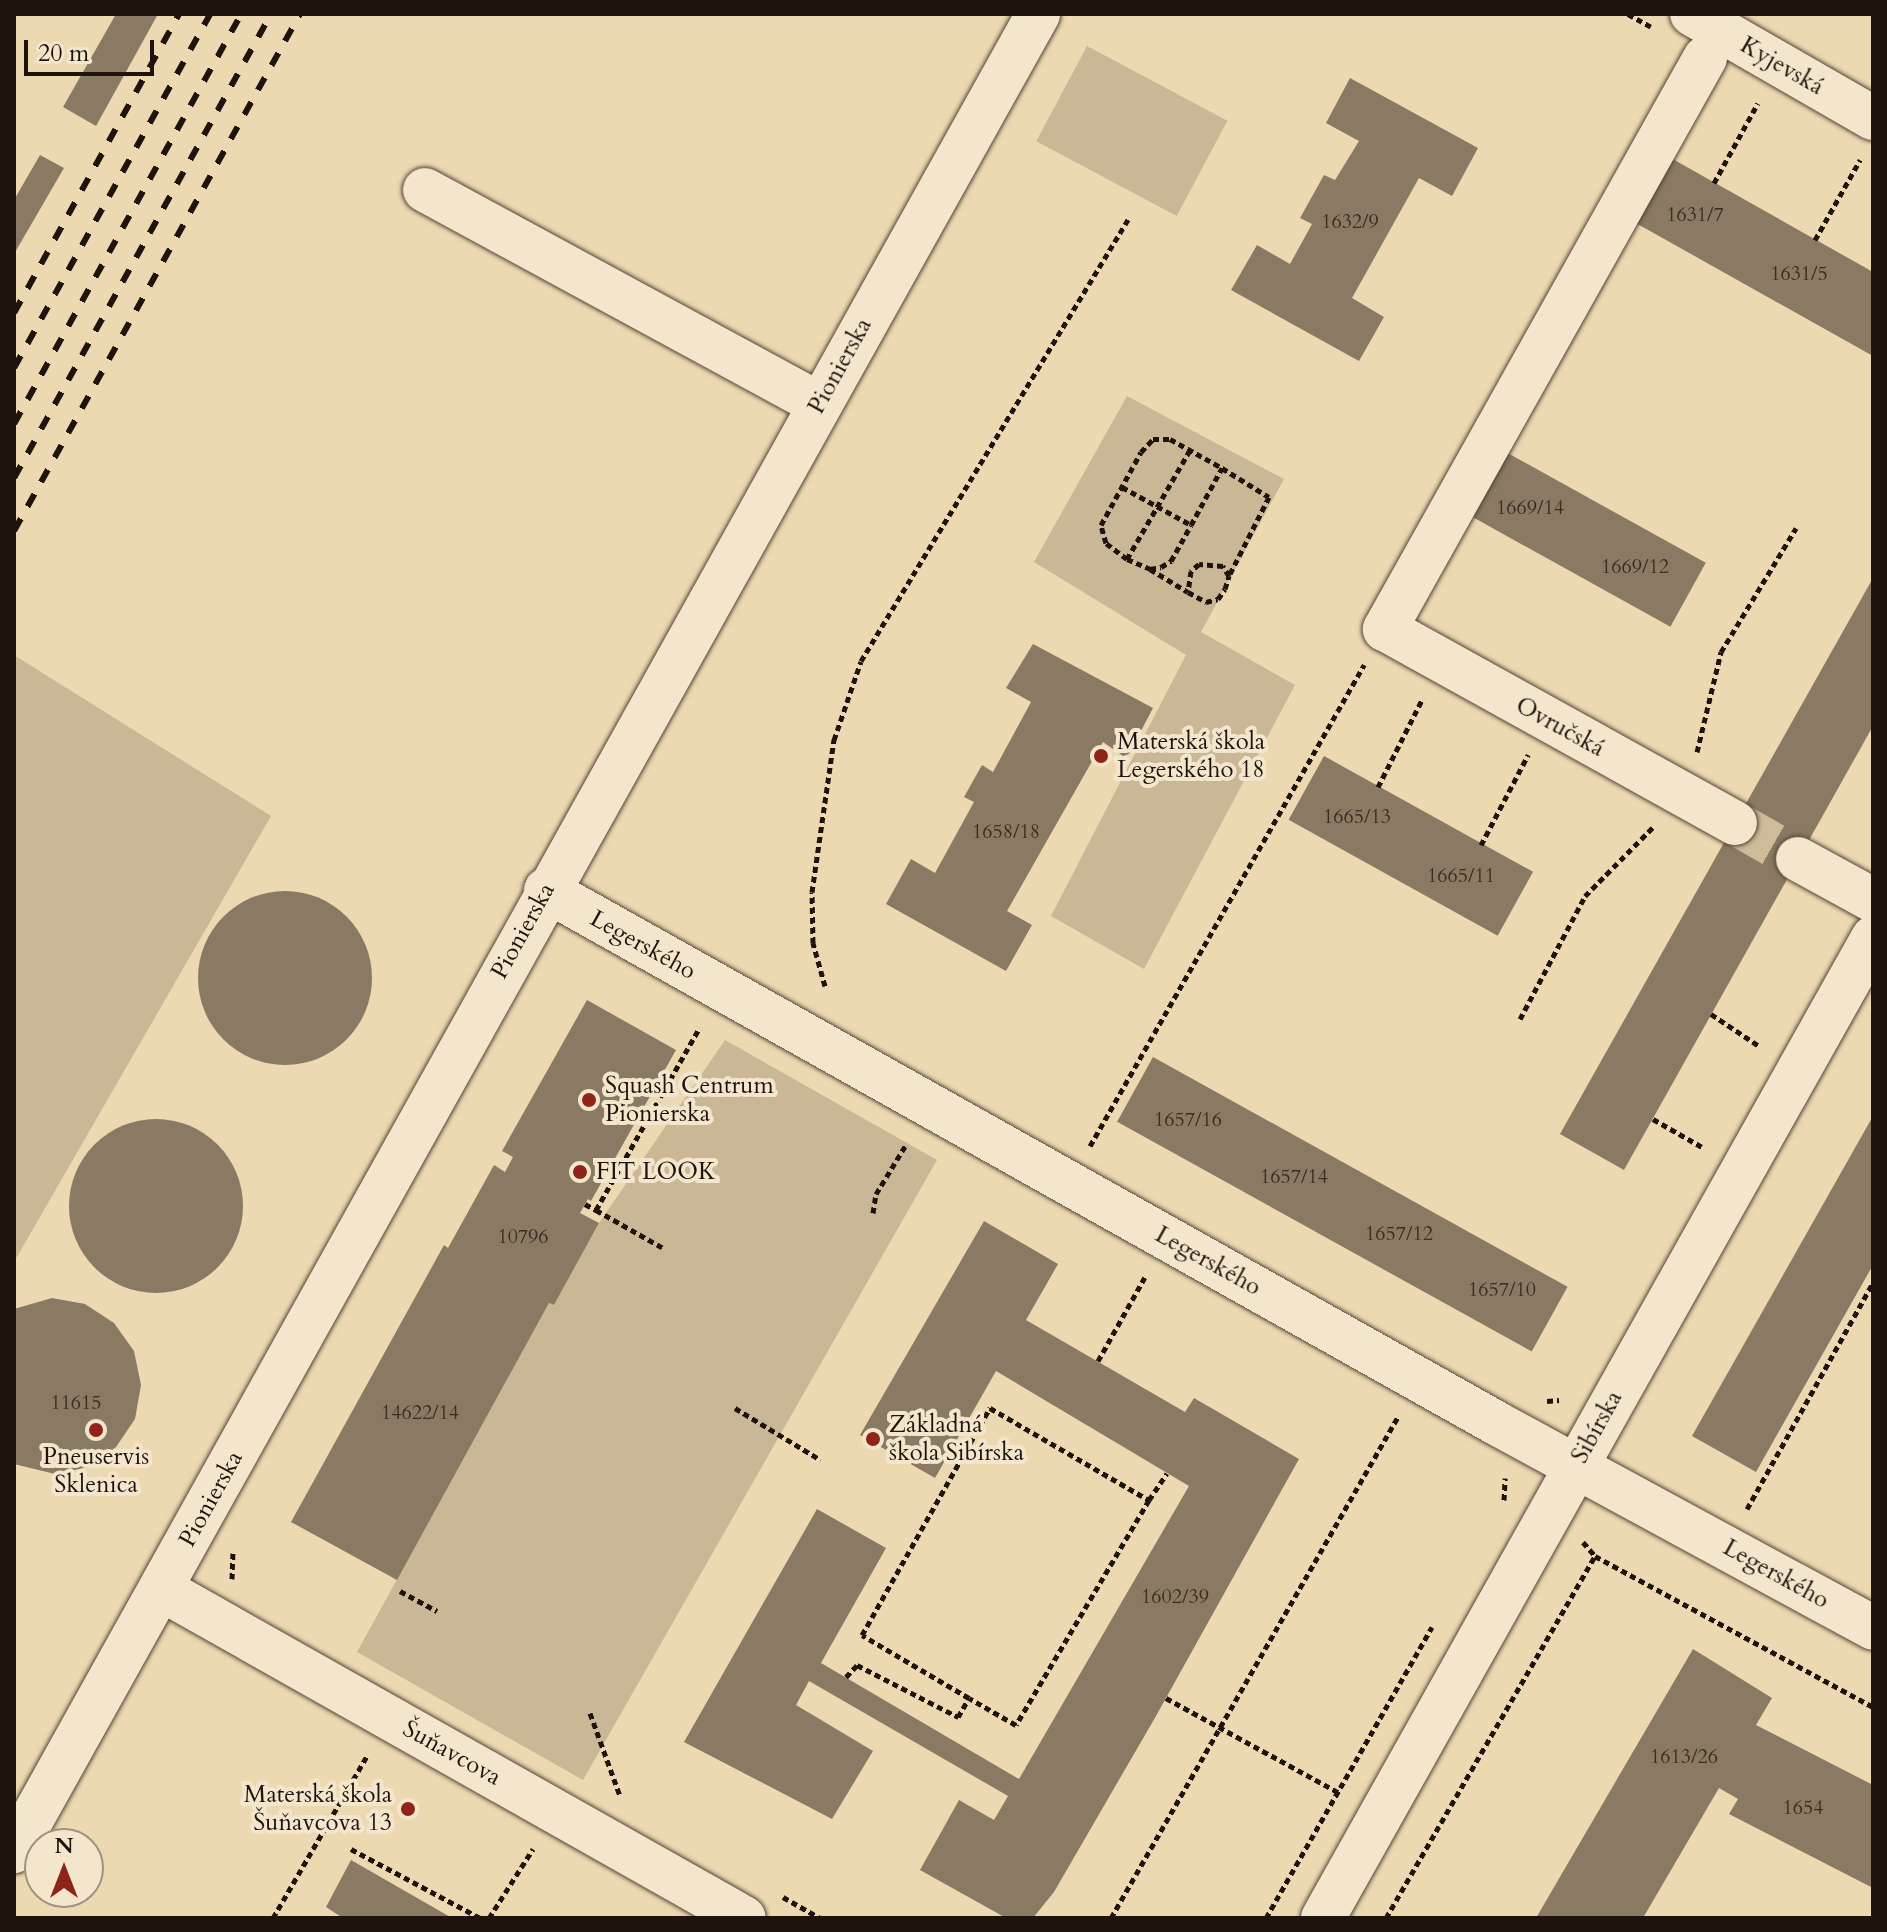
<!DOCTYPE html>
<html>
<head>
<meta charset="utf-8">
<style>
	body { margin:0 }
	#map { position:relative; width:1887px; height:1932px; overflow:hidden; background:#ecd9b1; font-family:Cardo,serif }
	div>[style] { position:absolute }
	[style*='--x'] { left:calc(var(--x)*1px); top:calc(var(--y)*1px); width:calc(var(--w)*1px); rotate:calc(var(--a)*1deg) }
	.green>* { inset:0; background:#c9b795; transform-origin:0 0 }
	.building>* { inset:0; background:#8a7a63; transform-origin:0 0 }
	.round { border-radius:50% }
	.minor-tunnel>* { height:44px; margin-top:-22px; transform-origin:0; background:repeating-linear-gradient(90deg,#cdbb99 0 44px,transparent 0 66px) }
	.path>* { height:5px; margin-top:-2.5px; transform-origin:0; background:repeating-linear-gradient(90deg,#1f130e 0 6px,transparent 0 10px) }
	.roads { filter:drop-shadow(0 0 2px #524437) drop-shadow(0 0 2px #524437) }
	.minor>* { height:44px; margin:-22px; padding:0 22px; transform-origin:22px; border-radius:22px; background:#f3e6cc }
	.rail>* { height:6px; margin-top:-3px; transform-origin:0; background:repeating-linear-gradient(90deg,#1f130e 0 14px,transparent 0 28px) }
	.dots>* { width:22px; height:22px; translate:-50% -50%; box-sizing:border-box; border:4px solid #f3e6cc; border-radius:50% }
	span { translate:-50% -50%; white-space:nowrap; text-align:center; line-height:1.15; -webkit-text-stroke:8px #f3e6cc; paint-order:stroke }
	.number-label { font-size:20px; color:#3a2d23 }
	.number-label span { -webkit-text-stroke-width:0 }
	.street-label { font-size:24px; color:#1f130e }
	.poi-label { font-size:24px; color:#1f130e }
	.left { translate:0 -50%; text-align:left }
	.right { translate:-100% -50%; text-align:right }
	.frame { position:absolute; inset:0; border:16px solid #1f130e; pointer-events:none }
	.north { position:absolute; left:24px; top:1828px; width:80px; height:80px; box-sizing:border-box; background:#f3e6cc; border:2px solid #9e9280; border-radius:50%; rotate:0deg; font-size:22px; font-weight:700; line-height:32px; text-align:center; color:#1f130e }
	.north::after { content:''; display:block; margin:auto; width:28px; height:36px; background:#8f2418; clip-path:polygon(50% 0,100% 100%,50% 72%,0 100%) }
	.scale { position:absolute; left:24px; top:40px; width:130px; height:36px; box-sizing:border-box; border:4px solid #1f130e; border-top:0; padding-left:10px; font-size:24px; line-height:28px; white-space:nowrap; color:#1f130e; -webkit-text-stroke:6px #f3e6cc; paint-order:stroke }
</style>
</head>
<body>
<div id="map">
	<div class="green">
		<i style="left:1087px;top:46px;width:159px;height:108px;rotate:28deg"></i>
		<i style="clip-path:polygon(1127px 396px,1284px 479px,1201px 632px,1295px 685px,1144px 969px,1051px 916px,1186px 655px,1034px 562px)"></i>
		<i style="clip-path:polygon(14px 655px,271px 816px,14px 1262px)"></i>
		<i style="clip-path:polygon(725px 1040px,937px 1160px,583px 1780px,357px 1652px,549px 1303px,554px 1305px,599px 1223px)"></i>
	</div>
	<div class="building">
		<i style="clip-path:polygon(116px 14px,158px 14px,96px 126px,63px 107px)"></i>
		<i style="clip-path:polygon(1350px 78px,1478px 148px,1452px 196px,1419px 178px,1352px 298px,1384px 317px,1359px 361px,1231px 290px,1257px 245px,1290px 264px,1312px 224px,1300px 218px,1324px 175px,1335px 180px,1359px 141px,1326px 123px)"></i>
		<i style="clip-path:polygon(1662px 153px,1873px 272px,1873px 356px,1625px 217px)"></i>
		<i style="clip-path:polygon(40px 155px,64px 168px,14px 254px,14px 200px)"></i>
		<i style="left:1495px;top:446px;width:241px;height:73px;rotate:29deg"></i>
		<i style="clip-path:polygon(1873px 578px,1873px 726px,1624px 1170px,1560px 1134px)"></i>
		<i style="clip-path:polygon(1033px 644px,1153px 708px,1129px 754px,1123px 756px,1103px 742px,1007px 911px,1032px 925px,1006px 971px,886px 904px,911px 859px,935px 873px,974px 802px,964px 797px,982px 765px,993px 772px,1031px 702px,1006px 688px)"></i>
		<i style="left:1324px;top:756px;width:239px;height:73px;rotate:29deg"></i>
		<i class="round" style="left:198px;top:891px;width:174px;height:174px"></i>
		<i style="clip-path:polygon(587px 1000px,676px 1050px,591px 1201px,588px 1199px,580px 1213px,599px 1223px,554px 1305px,549px 1303px,397px 1580px,291px 1522px,444px 1245px,448px 1248px,494px 1165px,505px 1172px,513px 1157px,502px 1151px)"></i>
		<i style="left:1153px;top:1057px;width:474px;height:74px;rotate:29deg"></i>
		<i style="clip-path:polygon(1873px 1116px,1873px 1265px,1756px 1472px,1692px 1436px)"></i>
		<i class="round" style="left:69px;top:1119px;width:174px;height:174px"></i>
		<i style="clip-path:polygon(984px 1221px,1058px 1264px,1026px 1320px,1185px 1412px,1194px 1398px,1299px 1459px,1156px 1716px,1054px 1892px,1033px 1918px,1006px 1918px,920px 1870px,959px 1800px,994px 1820px,1008px 1796px,809px 1681px,796px 1705px,873px 1751px,832px 1819px,684px 1742px,817px 1509px,886px 1548px,821px 1663px,1019px 1779px,1189px 1486px,996px 1371px,935px 1478px,860px 1435px)"></i>
		<i style="clip-path:polygon(52px 1298px,85px 1304px,114px 1323px,134px 1351px,141px 1385px,135px 1419px,116px 1447px,89px 1467px,55px 1474px,14px 1464px,14px 1309px)"></i>
		<i style="clip-path:polygon(1693px 1649px,1772px 1698px,1756px 1725px,1873px 1785px,1873px 1888px,1729px 1814px,1738px 1799px,1719px 1788px,1643px 1918px,1536px 1918px)"></i>
		<i style="clip-path:polygon(351px 1860px,452px 1918px,343px 1918px,326px 1907px)"></i>
	</div>
	<div class="minor-tunnel">
		<i style="--x:1735;--y:823;--w:73;--a:29.7"></i>
	</div>
	<div class="path">
		<i style="--x:1628;--y:14;--w:26;--a:29"></i>
		<i style="--x:1714;--y:183;--w:91;--a:-61.2"></i>
		<i style="--x:1815;--y:240;--w:92;--a:-60.6"></i>
		<i style="--x:1190;--y:450;--w:126;--a:120"></i>
		<i style="--x:1127;--y:559;--w:26;--a:-143"></i>
		<i style="--x:1106;--y:543;--w:19;--a:-106"></i>
		<i style="--x:1101;--y:525;--w:83;--a:-61.3"></i>
		<i style="--x:1141;--y:452;--w:18;--a:-47"></i>
		<i style="--x:1153;--y:439;--w:17;--a:0"></i>
		<i style="--x:1170;--y:439;--w:60;--a:29.1"></i>
		<i style="--x:1222;--y:468;--w:55;--a:31.7"></i>
		<i style="--x:1269;--y:497;--w:89;--a:116.9"></i>
		<i style="--x:1122;--y:487;--w:79;--a:28.8"></i>
		<i style="--x:1191;--y:525;--w:65;--a:-61.5"></i>
		<i style="--x:1127;--y:559;--w:25;--a:23"></i>
		<i style="--x:1150;--y:569;--w:11;--a:-10"></i>
		<i style="--x:1161;--y:567;--w:12;--a:-31"></i>
		<i style="--x:1171;--y:561;--w:41;--a:-60.9"></i>
		<i style="--x:1150;--y:569;--w:44;--a:31.2"></i>
		<i style="--x:1188;--y:592;--w:21;--a:29"></i>
		<i style="--x:1206;--y:602;--w:12;--a:-14"></i>
		<i style="--x:1218;--y:599;--w:12;--a:-55"></i>
		<i style="--x:1225;--y:589;--w:14;--a:-73"></i>
		<i style="--x:1229;--y:576;--w:12;--a:-121"></i>
		<i style="--x:1223;--y:566;--w:24;--a:-175"></i>
		<i style="--x:1199;--y:564;--w:11;--a:139"></i>
		<i style="--x:1191;--y:571;--w:21;--a:98"></i>
		<i style="--x:1697;--y:752;--w:103;--a:-76.5"></i>
		<i style="--x:1721;--y:652;--w:145;--a:-58.8"></i>
		<i style="--x:1378;--y:787;--w:100;--a:-63.2"></i>
		<i style="--x:1481;--y:845;--w:102;--a:-62.4"></i>
		<i style="--x:825;--y:986;--w:45;--a:-105.6"></i>
		<i style="--x:813;--y:943;--w:51;--a:-91.1"></i>
		<i style="--x:812;--y:892;--w:154;--a:-81.8"></i>
		<i style="--x:834;--y:740;--w:83;--a:-71.1"></i>
		<i style="--x:861;--y:661;--w:518;--a:-58.83"></i>
		<i style="--x:1711;--y:1014;--w:58;--a:33.7"></i>
		<i style="--x:1520;--y:1019;--w:139;--a:-62.1"></i>
		<i style="--x:1585;--y:896;--w:97;--a:-45.4"></i>
		<i style="--x:1653;--y:1119;--w:56;--a:29.7"></i>
		<i style="--x:1090;--y:1146;--w:554;--a:-60.33"></i>
		<i style="--x:585;--y:1204;--w:13;--a:29"></i>
		<i style="--x:596;--y:1210;--w:210;--a:-60.4"></i>
		<i style="--x:596;--y:1210;--w:79;--a:29.5"></i>
		<i style="--x:873;--y:1213;--w:19;--a:-81"></i>
		<i style="--x:876;--y:1194;--w:60;--a:-58.7"></i>
		<i style="--x:1098;--y:1361;--w:96;--a:-60.8"></i>
		<i style="--x:1547;--y:1401;--w:12;--a:-5"></i>
		<i style="--x:735;--y:1408;--w:100;--a:31.2"></i>
		<i style="--x:1149;--y:1500;--w:32;--a:-56"></i>
		<i style="--x:1504;--y:1500;--w:22;--a:-87"></i>
		<i style="--x:1747;--y:1509;--w:259;--a:-60.9"></i>
		<i style="--x:1583;--y:1542;--w:18;--a:49"></i>
		<i style="--x:1595;--y:1556;--w:316;--a:28.5"></i>
		<i style="--x:232;--y:1579;--w:26;--a:-88"></i>
		<i style="--x:400;--y:1591;--w:42;--a:28.4"></i>
		<i style="--x:846;--y:1677;--w:16;--a:-47"></i>
		<i style="--x:857;--y:1665;--w:114;--a:27.2"></i>
		<i style="--x:958;--y:1717;--w:22;--a:-60"></i>
		<i style="--x:969;--y:1698;--w:124;--a:-149.5"></i>
		<i style="--x:862;--y:1635;--w:261;--a:-60.6"></i>
		<i style="--x:990;--y:1408;--w:184;--a:30.1"></i>
		<i style="--x:1149;--y:1500;--w:261;--a:120.6"></i>
		<i style="--x:1016;--y:1725;--w:54;--a:-150.1"></i>
		<i style="--x:1166;--y:1698;--w:196;--a:28.7"></i>
		<i style="--x:590;--y:1713;--w:88;--a:70.1"></i>
		<i style="--x:351;--y:1849;--w:146;--a:28.1"></i>
		<i style="--x:783;--y:1897;--w:43;--a:29.6"></i>
		<i style="--x:273;--y:1918;--w:187;--a:-59.9"></i>
		<i style="--x:489;--y:1918;--w:82;--a:-57.5"></i>
		<i style="--x:1111;--y:1918;--w:580;--a:-60.21"></i>
		<i style="--x:1266;--y:1918;--w:335;--a:-60.3"></i>
		<i style="--x:1386;--y:1918;--w:418;--a:-60"></i>
	</div>
	<div class="roads">
		<div class="minor">
			<i style="--x:1692;--y:14;--w:209;--a:29.9"></i>
			<i style="--x:1705;--y:58;--w:655;--a:119.27"></i>
			<i style="--x:1385;--y:629;--w:400;--a:29"></i>
			<i style="--x:425;--y:190;--w:448;--a:28.5"></i>
			<i style="--x:1798;--y:859;--w:85;--a:28.7"></i>
			<i style="--x:546;--y:890;--w:1089;--a:29.29"></i>
			<i style="--x:1496;--y:1423;--w:429;--a:28.5"></i>
			<i style="--x:161;--y:1589;--w:669;--a:29.44"></i>
			<i style="--x:14;--y:1851;--w:2103;--a:-60.86"></i>
			<i style="--x:1323;--y:1918;--w:1124;--a:-60.7"></i>
		</div>
	</div>
	<div class="rail">
		<i style="--x:14;--y:313;--w:342;--a:-61.1"></i>
		<i style="--x:14;--y:368;--w:405;--a:-61"></i>
		<i style="--x:14;--y:424;--w:469;--a:-61"></i>
		<i style="--x:14;--y:478;--w:530;--a:-61.02"></i>
		<i style="--x:14;--y:531;--w:591;--a:-61.05"></i>
	</div>
	<div class="dots">
		<i style="left:1101px;top:756px;background:#8f2418"></i>
		<i style="left:589px;top:1100px;background:#8f2418"></i>
		<i style="left:580px;top:1172px;background:#8f2418"></i>
		<i style="left:96px;top:1430px;background:#8f2418"></i>
		<i style="left:873px;top:1439px;background:#8f2418"></i>
		<i style="left:408px;top:1809px;background:#8f2418"></i>
	</div>
	<div class="number-label">
		<span style="left:1695px;top:214px">1631/7</span>
		<span style="left:1350px;top:221px">1632/9</span>
		<span style="left:1799px;top:273px">1631/5</span>
		<span style="left:1530px;top:507px">1669/14</span>
		<span style="left:1635px;top:566px">1669/12</span>
		<span style="left:1357px;top:816px">1665/13</span>
		<span style="left:1006px;top:831px">1658/18</span>
		<span style="left:1461px;top:875px">1665/11</span>
		<span style="left:1188px;top:1119px">1657/16</span>
		<span style="left:1294px;top:1176px">1657/14</span>
		<span style="left:1399px;top:1233px">1657/12</span>
		<span style="left:523px;top:1236px">10796</span>
		<span style="left:1502px;top:1289px">1657/10</span>
		<span style="left:76px;top:1402px">11615</span>
		<span style="left:420px;top:1412px">14622/14</span>
		<span style="left:1175px;top:1596px">1602/39</span>
		<span style="left:1684px;top:1756px">1613/26</span>
		<span style="left:1803px;top:1807px">1654</span>
	</div>
	<div class="street-label">
		<span style="left:1782px;top:66px;rotate:30deg">Kyjevská</span>
		<span style="left:840px;top:366px;rotate:-61deg">Pionierska</span>
		<span style="left:1560px;top:727px;rotate:29deg">Ovručská</span>
		<span style="left:523px;top:931px;rotate:-61deg">Pionierska</span>
		<span style="left:643px;top:945px;rotate:29deg">Legerského</span>
		<span style="left:1208px;top:1261px;rotate:29deg">Legerského</span>
		<span style="left:1597px;top:1427px;rotate:-61deg">Sibírska</span>
		<span style="left:211px;top:1499px;rotate:-61deg">Pionierska</span>
		<span style="left:1776px;top:1574px;rotate:29deg">Legerského</span>
		<span style="left:452px;top:1753px;rotate:29deg">Šuňavcova</span>
	</div>
	<div class="poi-label">
		<span class="left" style="left:1117px;top:756px">Materská škola<br>Legerského 18</span>
		<span class="left" style="left:605px;top:1100px">Squash Centrum<br>Pionierska</span>
		<span class="left" style="left:596px;top:1172px">FIT LOOK</span>
		<span class="left" style="left:889px;top:1439px">Základná<br>škola Sibírska</span>
		<span style="left:96px;top:1471px">Pneuservis<br>Sklenica</span>
		<span class="right" style="left:392px;top:1809px">Materská škola<br>Šuňavcova 13</span>
	</div>
	<div class="frame"></div>
	<div class="north">N</div>
	<div class="scale">20 m</div>
</div>
</body>
</html>
